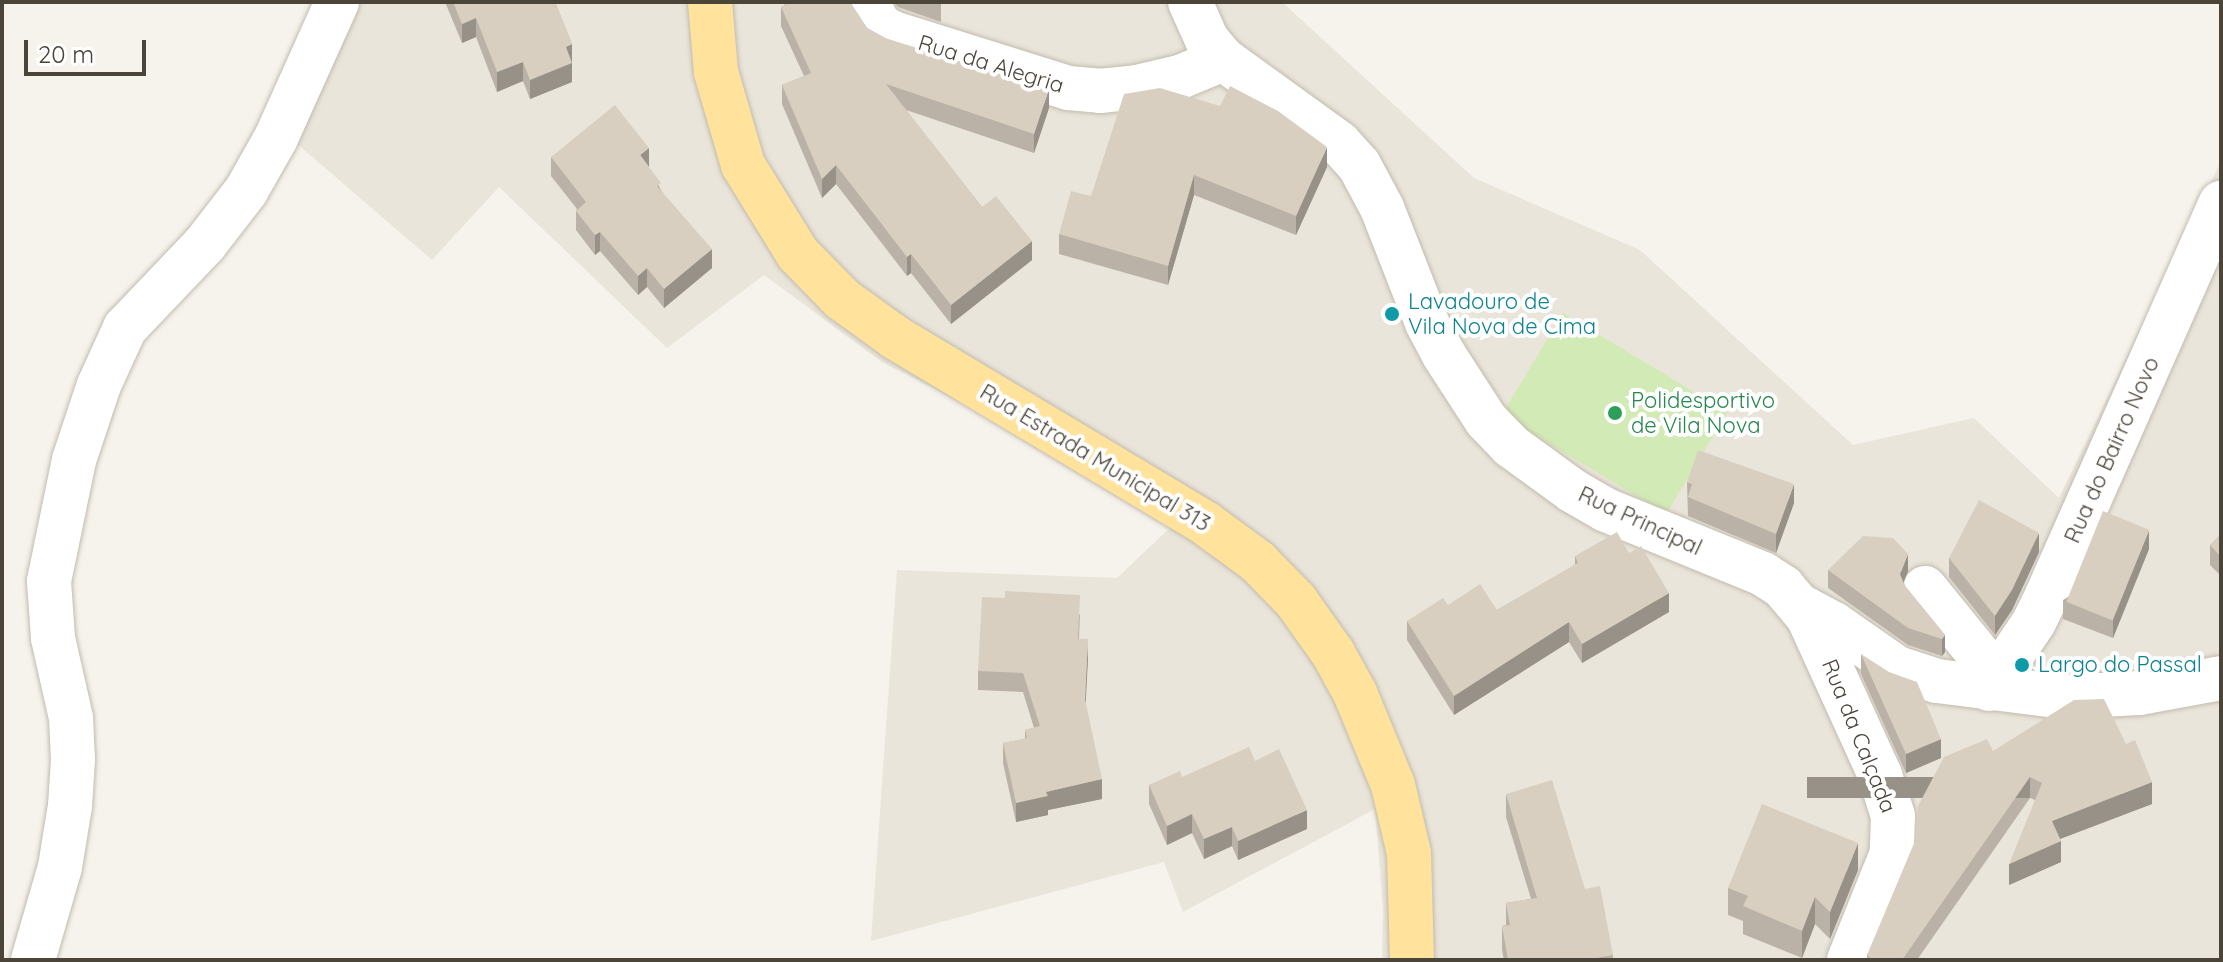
<!DOCTYPE html>
<html>
<head>
<meta charset="utf-8">
<style>
	body { margin:0 }
	#map { position:relative; width:2223px; height:962px; overflow:hidden; background:#f6f3ec; font-family:Quicksand,sans-serif }
	div>[style] { position:absolute }
	[style*='--x'] { left:calc(var(--x)*1px); top:calc(var(--y)*1px); width:calc(var(--w)*1px); rotate:calc(var(--a)*1deg) }
	.residential>* { inset:0; background:#eae5da }
	.green>* { inset:0; background:#d2eab5; transform-origin:0 0 }
	.roads { filter:drop-shadow(0 0 2px #c2bbae) drop-shadow(0 0 2px #c2bbae) }
	.minor>* { height:44px; margin:-22px; padding:0 22px; transform-origin:22px; border-radius:22px; background:#fff }
	.major>* { height:44px; margin:-22px; padding:0 22px; transform-origin:22px; border-radius:22px; background:#ffe39c }
	.wall>* { inset:0; background:#bab2a6 }
	.shaded-wall>* { inset:0; background:#979187; transform-origin:0 0 }
	.building>* { inset:0; background:#d8cfc1; transform-origin:0 0 }
	.dots>* { width:22px; height:22px; translate:-50% -50%; box-sizing:border-box; border:4px solid #fff; border-radius:50% }
	span { translate:-50% -50%; white-space:nowrap; text-align:center; line-height:1.15; -webkit-text-stroke:8px #fff; paint-order:stroke }
	.street-label { font-size:22px; color:#4b4439 }
	.culture-label { font-size:22px; color:#0d838f }
	.left { translate:0 -50%; text-align:left }
	.leisure-label { font-size:22px; color:#27864d }
	.frame { position:absolute; inset:0; border:4px solid #4b4439; pointer-events:none }
	.scale { position:absolute; left:24px; top:40px; width:122px; height:36px; box-sizing:border-box; border:4px solid #4b4439; border-top:0; padding-left:10px; font-size:24px; line-height:28px; white-space:nowrap; color:#4b4439; -webkit-text-stroke:6px #fff; paint-order:stroke }
</style>
</head>
<body>
<div id="map">
	<div class="residential">
		<i style="clip-path:polygon(318px 2px,1282px 2px,1474px 178px,1640px 250px,1853px 445px,1974px 418px,2059px 498px,2221px 161px,2221px 699px,2218px 700px,2221px 707px,2221px 960px,1382px 960px,1383px 909px,1375px 809px,1183px 912px,1164px 862px,871px 941px,897px 570px,1117px 578px,1175px 523px,1034px 440px,882px 362px,764px 275px,667px 348px,499px 187px,432px 260px,267px 118px)"></i>
	</div>
	<div class="green">
		<i style="left:1563px;top:313px;width:192px;height:119px;rotate:31deg"></i>
	</div>
	<div class="roads">
		<div class="minor">
			<i style="--x:867;--y:2;--w:26;--a:62"></i>
			<i style="--x:879;--y:25;--w:16;--a:30"></i>
			<i style="--x:893;--y:33;--w:183;--a:17.4"></i>
			<i style="--x:1068;--y:88;--w:32;--a:5"></i>
			<i style="--x:1100;--y:91;--w:37;--a:-6"></i>
			<i style="--x:1137;--y:87;--w:44;--a:-13.1"></i>
			<i style="--x:1180;--y:77;--w:47;--a:-22.7"></i>
			<i style="--x:1190;--y:2;--w:42;--a:65.9"></i>
			<i style="--x:1207;--y:40;--w:25;--a:50"></i>
			<i style="--x:1223;--y:59;--w:143;--a:35.9"></i>
			<i style="--x:1339;--y:143;--w:30;--a:48"></i>
			<i style="--x:1359;--y:165;--w:49;--a:61.9"></i>
			<i style="--x:1382;--y:208;--w:123;--a:68.6"></i>
			<i style="--x:1427;--y:323;--w:36;--a:62"></i>
			<i style="--x:1444;--y:355;--w:77;--a:57.1"></i>
			<i style="--x:1486;--y:420;--w:36;--a:46"></i>
			<i style="--x:1511;--y:446;--w:77;--a:36"></i>
			<i style="--x:1573;--y:491;--w:38;--a:30"></i>
			<i style="--x:1606;--y:510;--w:170;--a:22.2"></i>
			<i style="--x:1763;--y:574;--w:24;--a:33"></i>
			<i style="--x:1783;--y:587;--w:39;--a:50"></i>
			<i style="--x:1808;--y:617;--w:174;--a:65.5"></i>
			<i style="--x:1880;--y:775;--w:43;--a:72.4"></i>
			<i style="--x:1893;--y:816;--w:37;--a:92"></i>
			<i style="--x:1892;--y:853;--w:115;--a:111.9"></i>
			<i style="--x:1925;--y:588;--w:114;--a:51"></i>
			<i style="--x:1802;--y:607;--w:36;--a:28"></i>
			<i style="--x:1834;--y:624;--w:77;--a:34.9"></i>
			<i style="--x:1897;--y:668;--w:42;--a:18"></i>
			<i style="--x:1937;--y:681;--w:130;--a:7.1"></i>
			<i style="--x:2066;--y:697;--w:73;--a:-3.1"></i>
			<i style="--x:2139;--y:693;--w:83;--a:-10.4"></i>
			<i style="--x:1989;--y:689;--w:81;--a:-56.1"></i>
			<i style="--x:2034;--y:622;--w:30;--a:-64"></i>
			<i style="--x:2047;--y:595;--w:429;--a:-66.1"></i>
			<i style="--x:33;--y:960;--w:97;--a:-73.8"></i>
			<i style="--x:60;--y:867;--w:62;--a:-80.7"></i>
			<i style="--x:70;--y:806;--w:46;--a:-86.3"></i>
			<i style="--x:73;--y:760;--w:42;--a:-92.7"></i>
			<i style="--x:71;--y:718;--w:82;--a:-102.7"></i>
			<i style="--x:53;--y:638;--w:57;--a:-94"></i>
			<i style="--x:49;--y:581;--w:124;--a:-78.3"></i>
			<i style="--x:74;--y:460;--w:79;--a:-71.6"></i>
			<i style="--x:99;--y:385;--w:63;--a:-65.5"></i>
			<i style="--x:125;--y:328;--w:116;--a:-46.4"></i>
			<i style="--x:205;--y:244;--w:67;--a:-52.3"></i>
			<i style="--x:246;--y:191;--w:61;--a:-60.5"></i>
			<i style="--x:276;--y:138;--w:149;--a:-65.8"></i>
		</div>
		<div class="major">
			<i style="--x:710;--y:2;--w:70;--a:85.1"></i>
			<i style="--x:716;--y:72;--w:97;--a:73.8"></i>
			<i style="--x:743;--y:165;--w:105;--a:58.3"></i>
			<i style="--x:798;--y:254;--w:63;--a:45.6"></i>
			<i style="--x:842;--y:299;--w:67;--a:35.8"></i>
			<i style="--x:896;--y:338;--w:360;--a:30.9"></i>
			<i style="--x:1205;--y:523;--w:66;--a:36.3"></i>
			<i style="--x:1258;--y:562;--w:54;--a:45.7"></i>
			<i style="--x:1296;--y:601;--w:64;--a:54.6"></i>
			<i style="--x:1333;--y:653;--w:46;--a:61.2"></i>
			<i style="--x:1355;--y:693;--w:100;--a:67.6"></i>
			<i style="--x:1393;--y:785;--w:70;--a:76.8"></i>
			<i style="--x:1409;--y:853;--w:107;--a:88.4"></i>
		</div>
	</div>
	<div class="wall">
		<i style="clip-path:polygon(445px 2px,555px 2px,572px 44px,572px 82px,530px 99px,523px 81px,497px 92px,476px 37px,462px 43px)"></i>
		<i style="clip-path:polygon(783px 2px,850px 2px,867px 28px,885px 38px,1049px 108px,1034px 153px,906px 110px,982px 207px,1032px 260px,951px 324px,911px 273px,907px 276px,836px 184px,822px 198px,782px 104px,782px 85px,804px 76px,781px 26px,781px 7px,785px 5px)"></i>
		<i style="clip-path:polygon(894px 2px,944px 2px,941px 3px,941px 22px,898px 7px)"></i>
		<i style="clip-path:polygon(1220px 106px,1327px 167px,1296px 235px,1194px 195px,1168px 285px,1059px 254px,1059px 234px,1091px 196px)"></i>
		<i style="clip-path:polygon(551px 157px,649px 167px,661px 190px,712px 268px,664px 308px,647px 287px,638px 295px,600px 251px,595px 255px,576px 230px,576px 211px,577px 209px,551px 176px)"></i>
		<i style="clip-path:polygon(1687px 482px,1794px 503px,1776px 553px,1688px 516px)"></i>
		<i style="clip-path:polygon(2221px 534px,2221px 576px,2210px 565px,2210px 545px)"></i>
		<i style="clip-path:polygon(2149px 549px,2113px 638px,2063px 619px,2063px 600px)"></i>
		<i style="clip-path:polygon(2039px 552px,2012px 610px,1995px 635px,1949px 577px,1949px 558px)"></i>
		<i style="clip-path:polygon(1629px 553px,1669px 612px,1582px 663px,1569px 642px,1454px 715px,1407px 640px,1407px 621px,1448px 605px,1497px 610px,1575px 565px,1575px 556px)"></i>
		<i style="clip-path:polygon(1828px 570px,1908px 571px,1904px 582px,1905px 586px,1945px 635px,1945px 652px,1942px 656px,1908px 645px,1828px 588px)"></i>
		<i style="clip-path:polygon(1080px 614px,1079px 639px,1088px 658px,1085px 703px,1102px 799px,1048px 810px,1048px 815px,1016px 822px,1003px 763px,1003px 743px,1025px 739px,1025px 730px,1034px 728px,1023px 692px,978px 690px,978px 671px)"></i>
		<i style="clip-path:polygon(1861px 654px,1941px 758px,1906px 773px,1861px 674px)"></i>
		<i style="clip-path:polygon(1993px 751px,2152px 804px,2060px 839px,2061px 862px,2009px 885px,2035px 800px,2030px 798px,1917px 960px,1867px 960px,1867px 955px)"></i>
		<i style="clip-path:polygon(1255px 761px,1307px 829px,1238px 860px,1232px 846px,1204px 859px,1192px 833px,1167px 845px,1149px 804px,1149px 785px)"></i>
		<i style="clip-path:polygon(1506px 794px,1585px 889px,1613px 955px,1613px 960px,1504px 960px,1502px 950px,1502px 926px,1506px 925px,1506px 903px,1531px 899px,1506px 817px)"></i>
		<i style="clip-path:polygon(1858px 870px,1830px 939px,1815px 924px,1802px 958px,1743px 934px,1743px 921px,1728px 915px,1728px 888px)"></i>
	</div>
	<div class="shaded-wall">
		<i style="clip-path:polygon(476px 18px,476px 37px,462px 43px,462px 24px)"></i>
		<i style="clip-path:polygon(572px 44px,572px 82px,530px 99px,530px 80px,566px 47px)"></i>
		<i style="clip-path:polygon(523px 62px,523px 81px,497px 92px,497px 72px)"></i>
		<i style="clip-path:polygon(1049px 89px,1049px 108px,1034px 153px,1034px 134px)"></i>
		<i style="clip-path:polygon(1327px 147px,1327px 167px,1296px 235px,1296px 216px)"></i>
		<i style="clip-path:polygon(649px 148px,649px 167px,640px 155px)"></i>
		<i style="clip-path:polygon(836px 165px,836px 184px,822px 198px,822px 179px)"></i>
		<i style="clip-path:polygon(1194px 175px,1194px 195px,1168px 285px,1168px 266px)"></i>
		<i style="clip-path:polygon(600px 232px,600px 251px,595px 255px,595px 235px)"></i>
		<i style="clip-path:polygon(1032px 241px,1032px 260px,951px 324px,951px 305px)"></i>
		<i style="clip-path:polygon(712px 249px,712px 268px,664px 308px,664px 289px)"></i>
		<i style="clip-path:polygon(911px 254px,911px 273px,907px 276px,907px 257px)"></i>
		<i style="clip-path:polygon(647px 268px,647px 287px,638px 295px,638px 276px)"></i>
		<i style="clip-path:polygon(1794px 484px,1794px 503px,1776px 553px,1776px 534px)"></i>
		<i style="clip-path:polygon(2149px 530px,2149px 549px,2113px 638px,2113px 619px)"></i>
		<i style="clip-path:polygon(2039px 533px,2039px 552px,2012px 610px,1995px 635px,1995px 616px)"></i>
		<i style="clip-path:polygon(1908px 554px,1908px 571px,1900px 591px,1900px 574px)"></i>
		<i style="clip-path:polygon(1669px 593px,1669px 612px,1582px 663px,1582px 644px)"></i>
		<i style="clip-path:polygon(1569px 622px,1569px 642px,1454px 715px,1454px 696px)"></i>
		<i style="clip-path:polygon(1945px 635px,1945px 652px,1942px 656px,1942px 639px)"></i>
		<i style="clip-path:polygon(1088px 639px,1088px 658px,1085px 718px,1085px 699px)"></i>
		<i style="clip-path:polygon(1941px 739px,1941px 758px,1906px 773px,1906px 754px)"></i>
		<i style="left:2030px;top:777px;width:21px;height:223px;rotate:90deg"></i>
		<i style="clip-path:polygon(1102px 779px,1102px 799px,1048px 810px,1048px 815px,1016px 822px,1016px 803px,1046px 792px)"></i>
		<i style="clip-path:polygon(2152px 782px,2152px 804px,2052px 842px,2052px 821px)"></i>
		<i style="clip-path:polygon(1307px 810px,1307px 829px,1238px 860px,1238px 841px)"></i>
		<i style="clip-path:polygon(1192px 814px,1192px 833px,1167px 845px,1167px 826px)"></i>
		<i style="clip-path:polygon(1232px 827px,1232px 846px,1204px 859px,1204px 839px)"></i>
		<i style="clip-path:polygon(2061px 841px,2061px 862px,2009px 885px,2009px 864px)"></i>
		<i style="clip-path:polygon(1858px 843px,1858px 870px,1830px 939px,1830px 912px)"></i>
		<i style="clip-path:polygon(1815px 897px,1815px 924px,1802px 958px,1802px 931px)"></i>
	</div>
	<div class="building">
		<i style="clip-path:polygon(453px 2px,555px 2px,572px 44px,566px 47px,572px 63px,530px 80px,523px 62px,497px 72px,476px 18px,462px 24px)"></i>
		<i style="clip-path:polygon(792px 2px,850px 2px,867px 28px,885px 38px,1049px 89px,1034px 134px,886px 84px,982px 207px,996px 196px,1032px 241px,951px 305px,911px 254px,907px 257px,836px 165px,822px 179px,782px 85px,811px 73px,781px 7px)"></i>
		<i style="clip-path:polygon(1230px 86px,1278px 111px,1327px 147px,1296px 216px,1194px 175px,1168px 266px,1059px 234px,1071px 191px,1091px 196px,1124px 94px,1160px 88px,1220px 106px)"></i>
		<i style="clip-path:polygon(615px 105px,649px 148px,640px 155px,661px 183px,657px 186px,712px 249px,664px 289px,647px 268px,638px 276px,600px 232px,595px 235px,576px 211px,586px 202px,551px 157px)"></i>
		<i style="clip-path:polygon(1698px 450px,1794px 484px,1776px 534px,1688px 497px,1692px 484px,1687px 482px)"></i>
		<i style="clip-path:polygon(1979px 500px,2039px 533px,2012px 590px,1995px 616px,1949px 558px)"></i>
		<i style="left:2103px;top:511px;width:50px;height:98px;rotate:22deg"></i>
		<i style="clip-path:polygon(1617px 532px,1629px 553px,1641px 546px,1669px 593px,1582px 644px,1569px 622px,1454px 696px,1407px 621px,1443px 598px,1448px 605px,1480px 584px,1497px 610px,1578px 563px,1575px 556px)"></i>
		<i style="clip-path:polygon(2221px 534px,2221px 557px,2210px 545px)"></i>
		<i style="clip-path:polygon(1863px 536px,1893px 538px,1908px 554px,1900px 574px,1905px 586px,1945px 635px,1942px 639px,1908px 628px,1828px 570px)"></i>
		<i style="clip-path:polygon(1005px 591px,1080px 595px,1078px 639px,1088px 639px,1085px 699px,1102px 779px,1046px 792px,1048px 796px,1016px 803px,1003px 743px,1027px 738px,1025px 730px,1040px 726px,1023px 673px,978px 671px,982px 597px,1005px 598px)"></i>
		<i style="clip-path:polygon(1861px 654px,1889px 672px,1917px 682px,1941px 739px,1906px 754px)"></i>
		<i style="clip-path:polygon(2104px 699px,2126px 744px,2135px 740px,2152px 782px,2052px 821px,2061px 841px,2009px 864px,2042px 783px,2030px 777px,1902px 960px,1872px 960px,1867px 955px,1915px 841px,1918px 806px,1944px 757px,1987px 739px,1993px 751px,2074px 700px)"></i>
		<i style="clip-path:polygon(1249px 747px,1255px 761px,1279px 749px,1307px 810px,1238px 841px,1232px 827px,1204px 839px,1192px 814px,1167px 826px,1149px 785px,1180px 771px,1182px 777px)"></i>
		<i style="clip-path:polygon(1552px 780px,1585px 889px,1600px 886px,1613px 955px,1591px 959px,1591px 960px,1544px 960px,1544px 958px,1533px 960px,1508px 960px,1502px 926px,1510px 925px,1506px 903px,1537px 898px,1506px 794px)"></i>
		<i style="clip-path:polygon(1762px 804px,1858px 843px,1830px 912px,1815px 897px,1802px 931px,1743px 906px,1748px 896px,1728px 888px)"></i>
	</div>
	<div class="dots">
		<i style="left:1392px;top:314px;background:#0f9aa8"></i>
		<i style="left:1615px;top:413px;background:#2e9e5b"></i>
		<i style="left:2022px;top:665px;background:#0f9aa8"></i>
	</div>
	<div class="street-label">
		<span style="left:991px;top:64px;rotate:17deg">Rua da Alegria</span>
		<span style="left:2112px;top:450px;rotate:-66deg">Rua do Bairro Novo</span>
		<span style="left:1095px;top:458px;rotate:31deg">Rua Estrada Municipal 313</span>
		<span style="left:1640px;top:521px;rotate:25deg">Rua Principal</span>
		<span style="left:1859px;top:736px;rotate:68deg">Rua da Calçada</span>
	</div>
	<div class="culture-label">
		<span class="left" style="left:1408px;top:314px">Lavadouro de<br>Vila Nova de Cima</span>
		<span class="left" style="left:2038px;top:665px">Largo do Passal</span>
	</div>
	<div class="leisure-label">
		<span class="left" style="left:1631px;top:413px">Polidesportivo<br>de Vila Nova</span>
	</div>
	<div class="frame"></div>
	<div class="scale">20 m</div>
</div>
</body>
</html>
